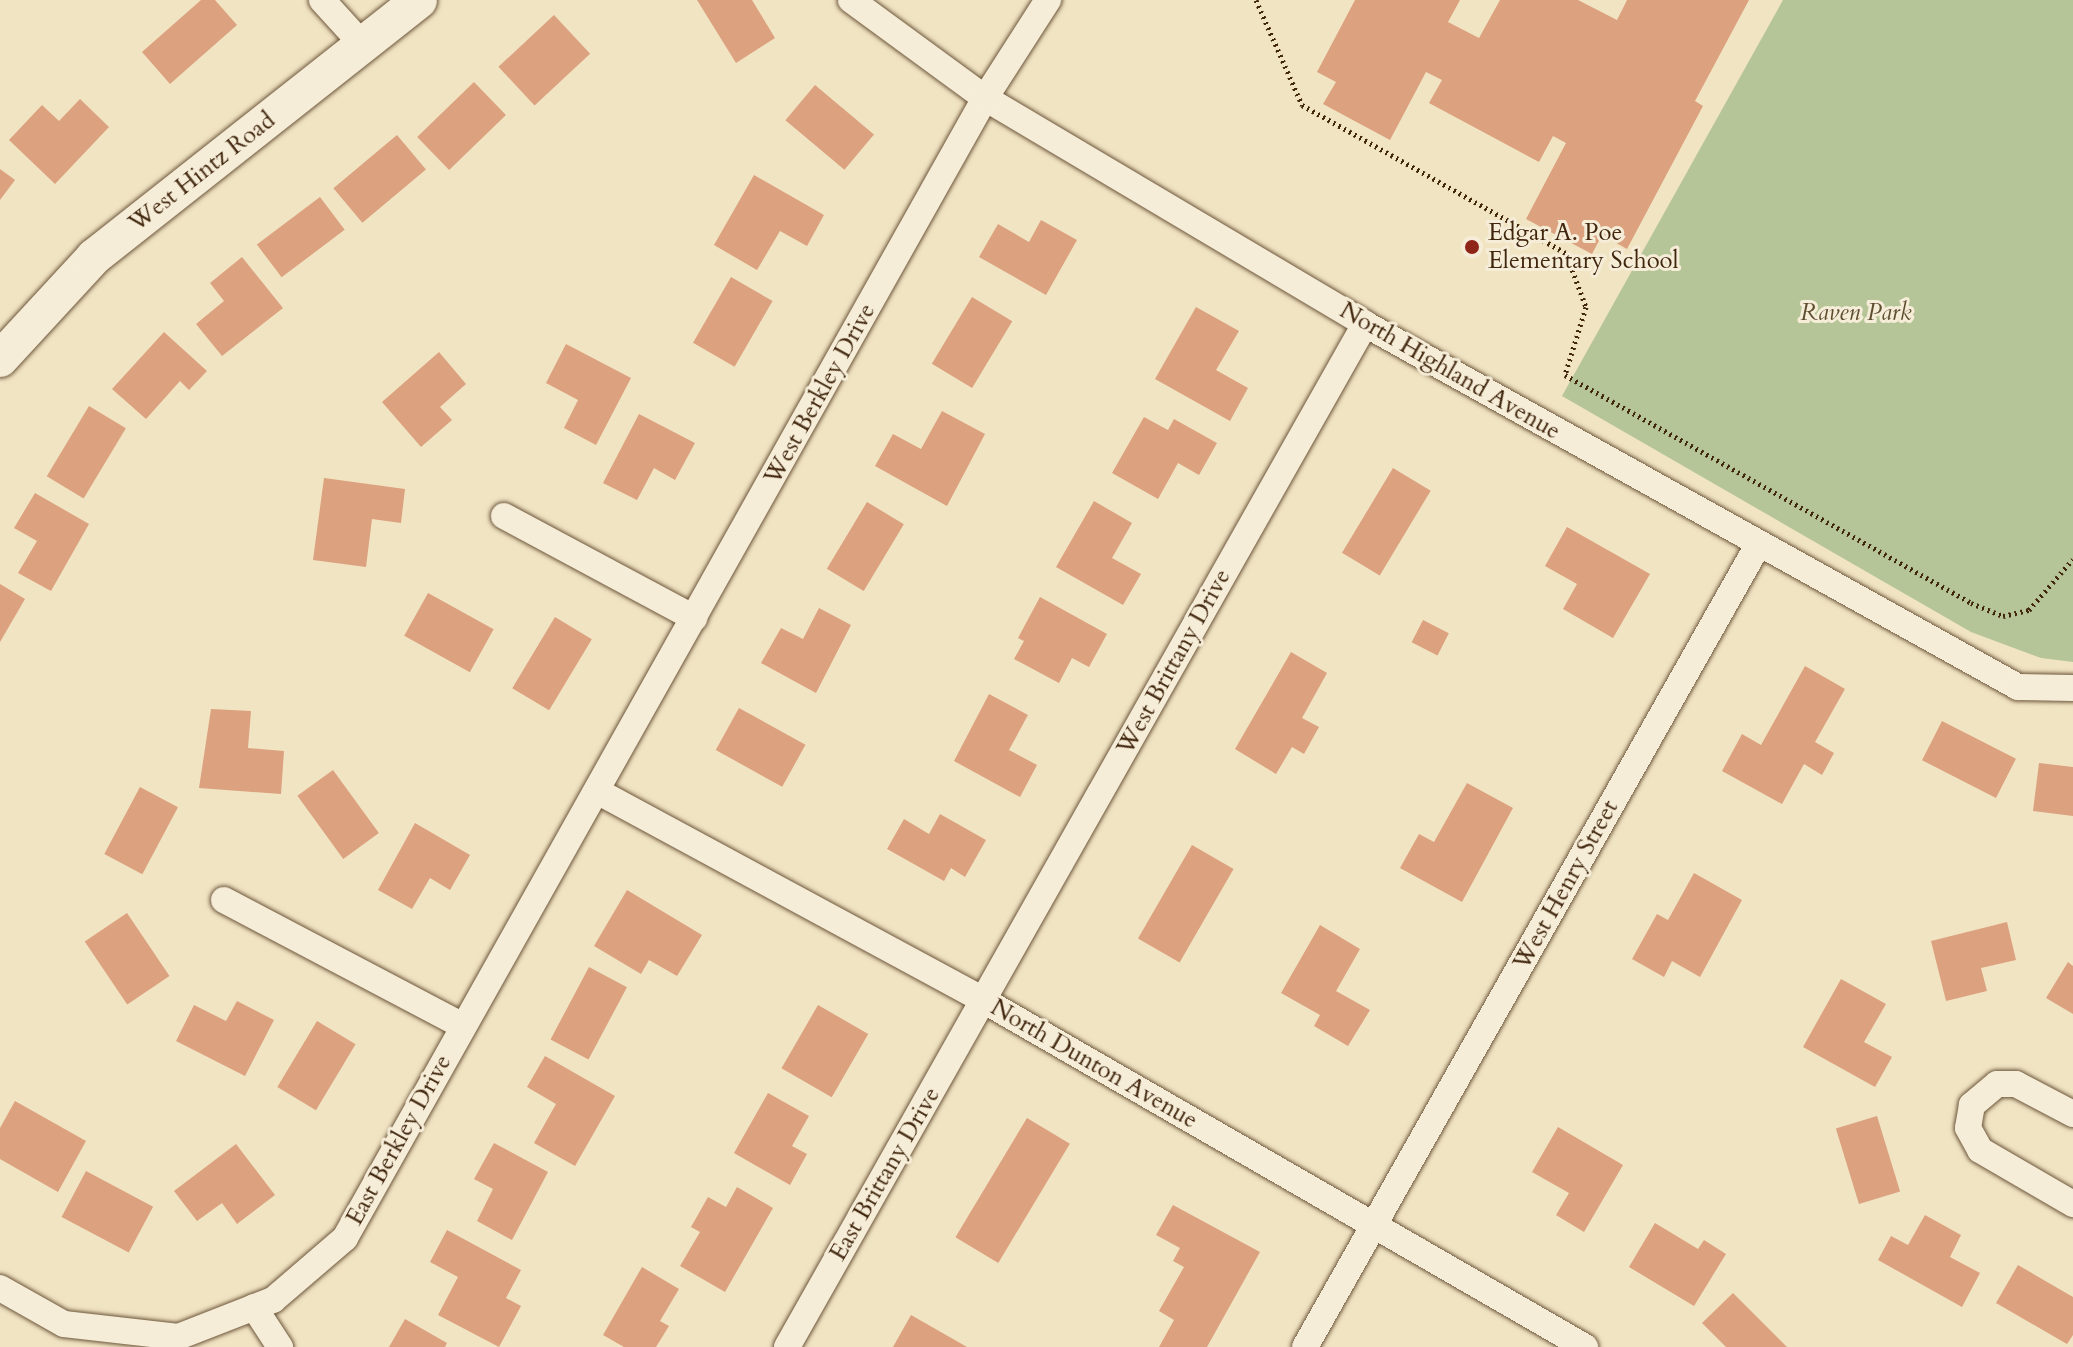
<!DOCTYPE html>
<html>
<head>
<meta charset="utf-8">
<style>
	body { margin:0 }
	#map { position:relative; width:2073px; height:1347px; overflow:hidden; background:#f1e4c3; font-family:Cardo,serif }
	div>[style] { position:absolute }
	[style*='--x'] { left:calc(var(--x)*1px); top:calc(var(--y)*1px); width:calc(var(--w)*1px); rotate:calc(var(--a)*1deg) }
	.green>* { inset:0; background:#b6c597 }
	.building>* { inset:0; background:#dca17f; transform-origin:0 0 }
	.path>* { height:5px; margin-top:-2.5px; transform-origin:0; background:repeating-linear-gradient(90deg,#41260e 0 2px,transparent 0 6px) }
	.roads { filter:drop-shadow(0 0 2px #6d563b) drop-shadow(0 0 2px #6d563b) }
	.street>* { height:26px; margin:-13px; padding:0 13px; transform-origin:13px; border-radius:13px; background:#f6edd8 }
	.secondary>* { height:36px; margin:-18px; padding:0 18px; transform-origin:18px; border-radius:18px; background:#f6edd8 }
	.dots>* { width:22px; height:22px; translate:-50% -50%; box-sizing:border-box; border:4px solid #f6edd8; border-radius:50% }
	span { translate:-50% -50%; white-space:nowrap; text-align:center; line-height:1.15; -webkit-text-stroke:6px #f6edd8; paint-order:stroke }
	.street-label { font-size:24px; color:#41260e }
	.poi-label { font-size:24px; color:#41260e }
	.left { translate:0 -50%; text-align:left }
	.park-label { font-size:24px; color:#5e4e30; font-style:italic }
</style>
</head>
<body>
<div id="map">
	<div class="green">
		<i style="clip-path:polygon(1783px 0,2073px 0,2073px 662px,2041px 658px,1971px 632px,1562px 396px)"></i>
	</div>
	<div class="building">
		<i style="clip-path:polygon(201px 0,215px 0,237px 25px,170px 84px,142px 52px)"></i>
		<i style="clip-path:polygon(697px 0,752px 0,775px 38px,736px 63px)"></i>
		<i style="clip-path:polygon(1355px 0,1460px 0,1448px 22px,1479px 38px,1500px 0,1578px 0,1617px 20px,1627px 0,1749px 0,1695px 101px,1703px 106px,1627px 249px,1602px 235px,1592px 254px,1526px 219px,1566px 143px,1553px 136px,1539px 162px,1429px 103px,1442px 80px,1426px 72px,1390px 140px,1323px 104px,1336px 82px,1317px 72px)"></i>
		<i style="left:554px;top:15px;width:53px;height:76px;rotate:47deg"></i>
		<i style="left:474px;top:82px;width:46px;height:79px;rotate:46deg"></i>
		<i style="left:815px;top:85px;width:77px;height:46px;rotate:40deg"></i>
		<i style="clip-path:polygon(80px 99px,109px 127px,55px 184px,9px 140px,42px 105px,59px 121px)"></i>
		<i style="left:397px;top:135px;width:45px;height:83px;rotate:50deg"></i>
		<i style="clip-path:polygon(0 169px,15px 180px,0 200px)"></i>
		<i style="clip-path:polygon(754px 175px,824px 215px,807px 246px,780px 231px,757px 270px,714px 245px)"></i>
		<i style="left:320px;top:197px;width:41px;height:79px;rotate:53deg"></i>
		<i style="clip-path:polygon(1041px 220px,1077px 240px,1046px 295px,979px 257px,998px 224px,1029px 242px)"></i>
		<i style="clip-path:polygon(242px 257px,283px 308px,222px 356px,196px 324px,224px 301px,210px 283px)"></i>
		<i style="left:731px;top:277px;width:48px;height:76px;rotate:30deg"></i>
		<i style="left:972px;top:297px;width:47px;height:78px;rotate:31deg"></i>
		<i style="clip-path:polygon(1196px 307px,1239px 331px,1216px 370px,1248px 388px,1230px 421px,1155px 379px)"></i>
		<i style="clip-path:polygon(164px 332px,207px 371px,189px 390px,180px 381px,146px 419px,112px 389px)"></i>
		<i style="clip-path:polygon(566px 344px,631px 378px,596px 445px,564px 428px,578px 400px,546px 383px)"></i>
		<i style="clip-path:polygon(439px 352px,466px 384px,440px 407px,452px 420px,421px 447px,382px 402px)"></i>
		<i style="left:89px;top:406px;width:43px;height:82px;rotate:31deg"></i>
		<i style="clip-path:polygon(942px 411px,985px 434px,947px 506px,875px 466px,893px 434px,921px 449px)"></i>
		<i style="clip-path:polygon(639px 414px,695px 443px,675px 480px,654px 468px,637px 500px,603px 483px)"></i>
		<i style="clip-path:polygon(1144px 417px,1168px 430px,1174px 419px,1217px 443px,1199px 475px,1178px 463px,1158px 499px,1112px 473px)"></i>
		<i style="left:1393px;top:468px;width:44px;height:99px;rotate:31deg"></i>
		<i style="clip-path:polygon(324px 478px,405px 489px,401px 523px,372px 519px,366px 567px,313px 560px)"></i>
		<i style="clip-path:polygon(35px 493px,89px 524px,51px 591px,18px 573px,37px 541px,14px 528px)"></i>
		<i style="clip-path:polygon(1094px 501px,1132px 523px,1112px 558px,1141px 574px,1123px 605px,1056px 567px)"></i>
		<i style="left:867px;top:502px;width:43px;height:78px;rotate:31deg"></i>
		<i style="clip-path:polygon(1567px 527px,1650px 574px,1613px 638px,1563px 609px,1577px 584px,1545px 566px)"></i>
		<i style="clip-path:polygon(0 584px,25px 599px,0 642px)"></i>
		<i style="left:428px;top:593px;width:75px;height:49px;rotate:29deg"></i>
		<i style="clip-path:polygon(1040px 597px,1107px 634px,1089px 667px,1072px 658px,1059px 683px,1014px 659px,1024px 641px,1018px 638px)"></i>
		<i style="clip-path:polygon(819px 608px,851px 625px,816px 693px,761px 663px,781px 628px,803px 639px)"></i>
		<i style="left:555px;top:617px;width:43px;height:83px;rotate:31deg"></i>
		<i style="left:1423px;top:620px;width:29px;height:25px;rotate:27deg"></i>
		<i style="clip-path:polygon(1291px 652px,1327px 673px,1302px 718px,1319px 727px,1304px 754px,1292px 747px,1276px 774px,1235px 749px)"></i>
		<i style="clip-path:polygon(1805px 666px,1845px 689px,1815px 742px,1834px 753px,1822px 775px,1804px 764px,1782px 804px,1722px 771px,1742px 734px,1761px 745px)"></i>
		<i style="clip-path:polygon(989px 694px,1028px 715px,1009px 750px,1037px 765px,1020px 797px,954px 761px)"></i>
		<i style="left:739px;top:708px;width:76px;height:48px;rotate:29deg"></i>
		<i style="clip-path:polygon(211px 709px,251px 711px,248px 748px,284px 751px,281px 794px,199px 788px)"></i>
		<i style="left:1942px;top:721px;width:83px;height:44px;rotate:27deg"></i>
		<i style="clip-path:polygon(2039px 763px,2073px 767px,2073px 816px,2033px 811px)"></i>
		<i style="left:333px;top:770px;width:78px;height:44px;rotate:54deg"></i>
		<i style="clip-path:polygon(1467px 783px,1513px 808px,1462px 902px,1400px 868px,1419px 834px,1434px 842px)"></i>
		<i style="left:140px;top:787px;width:43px;height:76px;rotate:28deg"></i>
		<i style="clip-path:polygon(940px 814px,986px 840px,965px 877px,951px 868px,944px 881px,887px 849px,904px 819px,929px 834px)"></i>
		<i style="clip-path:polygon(415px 823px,470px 855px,450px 890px,430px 878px,412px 909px,378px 890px)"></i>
		<i style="left:1192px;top:845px;width:48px;height:108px;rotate:30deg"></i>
		<i style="clip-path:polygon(1694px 873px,1742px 900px,1700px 977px,1672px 961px,1664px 977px,1632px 959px,1657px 914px,1668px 920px)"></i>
		<i style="clip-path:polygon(627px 890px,702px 935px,677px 976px,649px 960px,641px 974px,594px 946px)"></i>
		<i style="left:127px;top:913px;width:76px;height:51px;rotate:56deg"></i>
		<i style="clip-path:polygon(2007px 922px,2016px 960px,1981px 968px,1987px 991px,1946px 1001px,1931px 941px)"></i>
		<i style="clip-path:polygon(1320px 925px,1360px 949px,1336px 991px,1370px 1010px,1348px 1046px,1314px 1026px,1320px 1015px,1281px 993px)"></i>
		<i style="clip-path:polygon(2068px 962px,2073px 966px,2073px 1014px,2046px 998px)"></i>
		<i style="left:589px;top:967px;width:43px;height:82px;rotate:28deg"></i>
		<i style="clip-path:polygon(1841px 979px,1886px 1004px,1864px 1042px,1892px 1057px,1875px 1087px,1803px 1047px)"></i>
		<i style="clip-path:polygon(237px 1001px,274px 1020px,245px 1076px,176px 1041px,194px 1005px,226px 1021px)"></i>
		<i style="left:818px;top:1005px;width:58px;height:73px;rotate:30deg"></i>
		<i style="left:317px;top:1021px;width:45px;height:77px;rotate:31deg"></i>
		<i style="clip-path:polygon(545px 1056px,615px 1096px,575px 1166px,534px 1143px,556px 1104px,527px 1087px)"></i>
		<i style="clip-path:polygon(768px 1093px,809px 1116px,792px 1146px,807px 1154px,790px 1185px,734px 1153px)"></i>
		<i style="clip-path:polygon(15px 1101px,86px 1141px,58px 1192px,0 1159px,0 1128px)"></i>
		<i style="left:1877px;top:1116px;width:79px;height:43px;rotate:73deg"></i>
		<i style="left:1027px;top:1118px;width:50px;height:139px;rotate:31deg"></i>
		<i style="clip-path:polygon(1558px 1127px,1623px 1165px,1584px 1232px,1556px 1215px,1569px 1193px,1532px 1172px)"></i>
		<i style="clip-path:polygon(494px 1143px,548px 1172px,512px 1240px,477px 1221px,493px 1189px,474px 1179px)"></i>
		<i style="clip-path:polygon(236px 1144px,275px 1195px,237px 1224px,222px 1203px,197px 1221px,174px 1191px)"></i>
		<i style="left:86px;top:1171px;width:76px;height:52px;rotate:28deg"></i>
		<i style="clip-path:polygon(737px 1187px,773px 1208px,725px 1292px,680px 1266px,700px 1232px,691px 1227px,708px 1197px,726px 1207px)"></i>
		<i style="clip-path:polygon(1173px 1205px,1260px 1252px,1207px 1347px,1159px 1347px,1174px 1320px,1159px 1311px,1184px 1267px,1173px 1261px,1180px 1248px,1156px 1235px)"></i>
		<i style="clip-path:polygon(1925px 1215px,1961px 1235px,1950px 1257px,1980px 1273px,1962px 1307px,1878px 1260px,1891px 1236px,1908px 1245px)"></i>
		<i style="clip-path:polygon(1655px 1223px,1698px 1249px,1704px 1240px,1726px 1254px,1694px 1306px,1629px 1267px)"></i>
		<i style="clip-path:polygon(447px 1230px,521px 1270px,506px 1298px,521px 1306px,499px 1347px,438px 1315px,458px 1277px,430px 1262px)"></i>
		<i style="clip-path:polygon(2018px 1265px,2073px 1297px,2073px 1335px,2067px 1344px,1996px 1303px)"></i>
		<i style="clip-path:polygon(642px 1267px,679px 1289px,660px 1321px,669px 1326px,656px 1347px,624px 1347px,603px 1335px)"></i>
		<i style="clip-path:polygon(1733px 1293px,1787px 1347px,1726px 1347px,1702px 1323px)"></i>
		<i style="clip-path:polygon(911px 1315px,967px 1347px,893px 1347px)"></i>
		<i style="clip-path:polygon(405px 1319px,447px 1343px,445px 1347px,389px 1347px)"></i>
	</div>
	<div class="path">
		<i style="--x:1256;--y:0;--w:115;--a:66.3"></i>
		<i style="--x:1302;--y:105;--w:303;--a:29.3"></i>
		<i style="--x:1566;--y:253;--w:58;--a:69.7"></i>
		<i style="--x:1586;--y:307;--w:71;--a:107.2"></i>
		<i style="--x:1565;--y:375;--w:466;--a:29.3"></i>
		<i style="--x:1971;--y:603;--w:35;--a:22"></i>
		<i style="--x:2003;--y:616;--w:27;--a:-13"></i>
		<i style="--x:2029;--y:610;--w:67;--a:-49.2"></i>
	</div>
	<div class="roads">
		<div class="street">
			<i style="--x:322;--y:0;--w:61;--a:47.7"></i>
			<i style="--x:851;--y:0;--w:166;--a:36.2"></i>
			<i style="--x:985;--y:98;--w:442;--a:30.7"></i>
			<i style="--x:1365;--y:324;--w:747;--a:29.07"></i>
			<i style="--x:2018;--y:687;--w:55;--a:1"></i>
			<i style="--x:504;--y:516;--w:216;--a:28.2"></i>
			<i style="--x:597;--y:791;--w:439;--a:28.4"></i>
			<i style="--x:983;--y:1000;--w:695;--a:29.96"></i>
			<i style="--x:224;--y:900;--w:268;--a:27.8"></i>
			<i style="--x:2073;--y:1114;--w:64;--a:-152.2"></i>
			<i style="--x:2016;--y:1084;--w:19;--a:180"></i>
			<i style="--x:1997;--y:1084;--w:33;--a:140"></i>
			<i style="--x:1972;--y:1105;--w:23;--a:100"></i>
			<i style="--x:1968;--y:1128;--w:25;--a:61"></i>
			<i style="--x:1980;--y:1150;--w:108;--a:30.1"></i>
			<i style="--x:0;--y:1288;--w:73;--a:29.4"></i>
			<i style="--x:64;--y:1324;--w:115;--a:6.5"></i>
			<i style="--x:178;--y:1337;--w:102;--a:-21.3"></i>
			<i style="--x:273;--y:1300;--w:95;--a:-40.7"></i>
			<i style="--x:345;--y:1238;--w:1307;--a:-60.69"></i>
			<i style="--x:985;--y:98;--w:117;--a:-57.3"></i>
			<i style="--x:254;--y:1307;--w:48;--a:57"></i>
			<i style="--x:787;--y:1347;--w:1175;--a:-60.53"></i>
			<i style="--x:1305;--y:1347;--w:921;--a:-60.54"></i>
		</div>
		<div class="secondary">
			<i style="--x:0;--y:359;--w:139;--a:-47.3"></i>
			<i style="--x:94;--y:257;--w:414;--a:-38.3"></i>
		</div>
	</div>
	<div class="dots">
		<i style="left:1472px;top:247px;background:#8f2418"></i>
	</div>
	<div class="street-label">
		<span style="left:202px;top:172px;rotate:-38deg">West Hintz Road</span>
		<span style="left:1450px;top:371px;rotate:30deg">North Highland Avenue</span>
		<span style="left:820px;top:394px;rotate:-61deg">West Berkley Drive</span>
		<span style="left:1174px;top:662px;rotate:-61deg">West Brittany Drive</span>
		<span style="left:1566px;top:885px;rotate:-61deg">West Henry Street</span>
		<span style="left:1094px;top:1064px;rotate:30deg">North Dunton Avenue</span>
		<span style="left:399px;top:1140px;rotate:-61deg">East Berkley Drive</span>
		<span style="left:885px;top:1174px;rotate:-60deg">East Brittany Drive</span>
	</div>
	<div class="poi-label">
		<span class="left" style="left:1488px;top:247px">Edgar A. Poe<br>Elementary School</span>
	</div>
	<div class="park-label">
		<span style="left:1856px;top:313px">Raven Park</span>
	</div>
</div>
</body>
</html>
